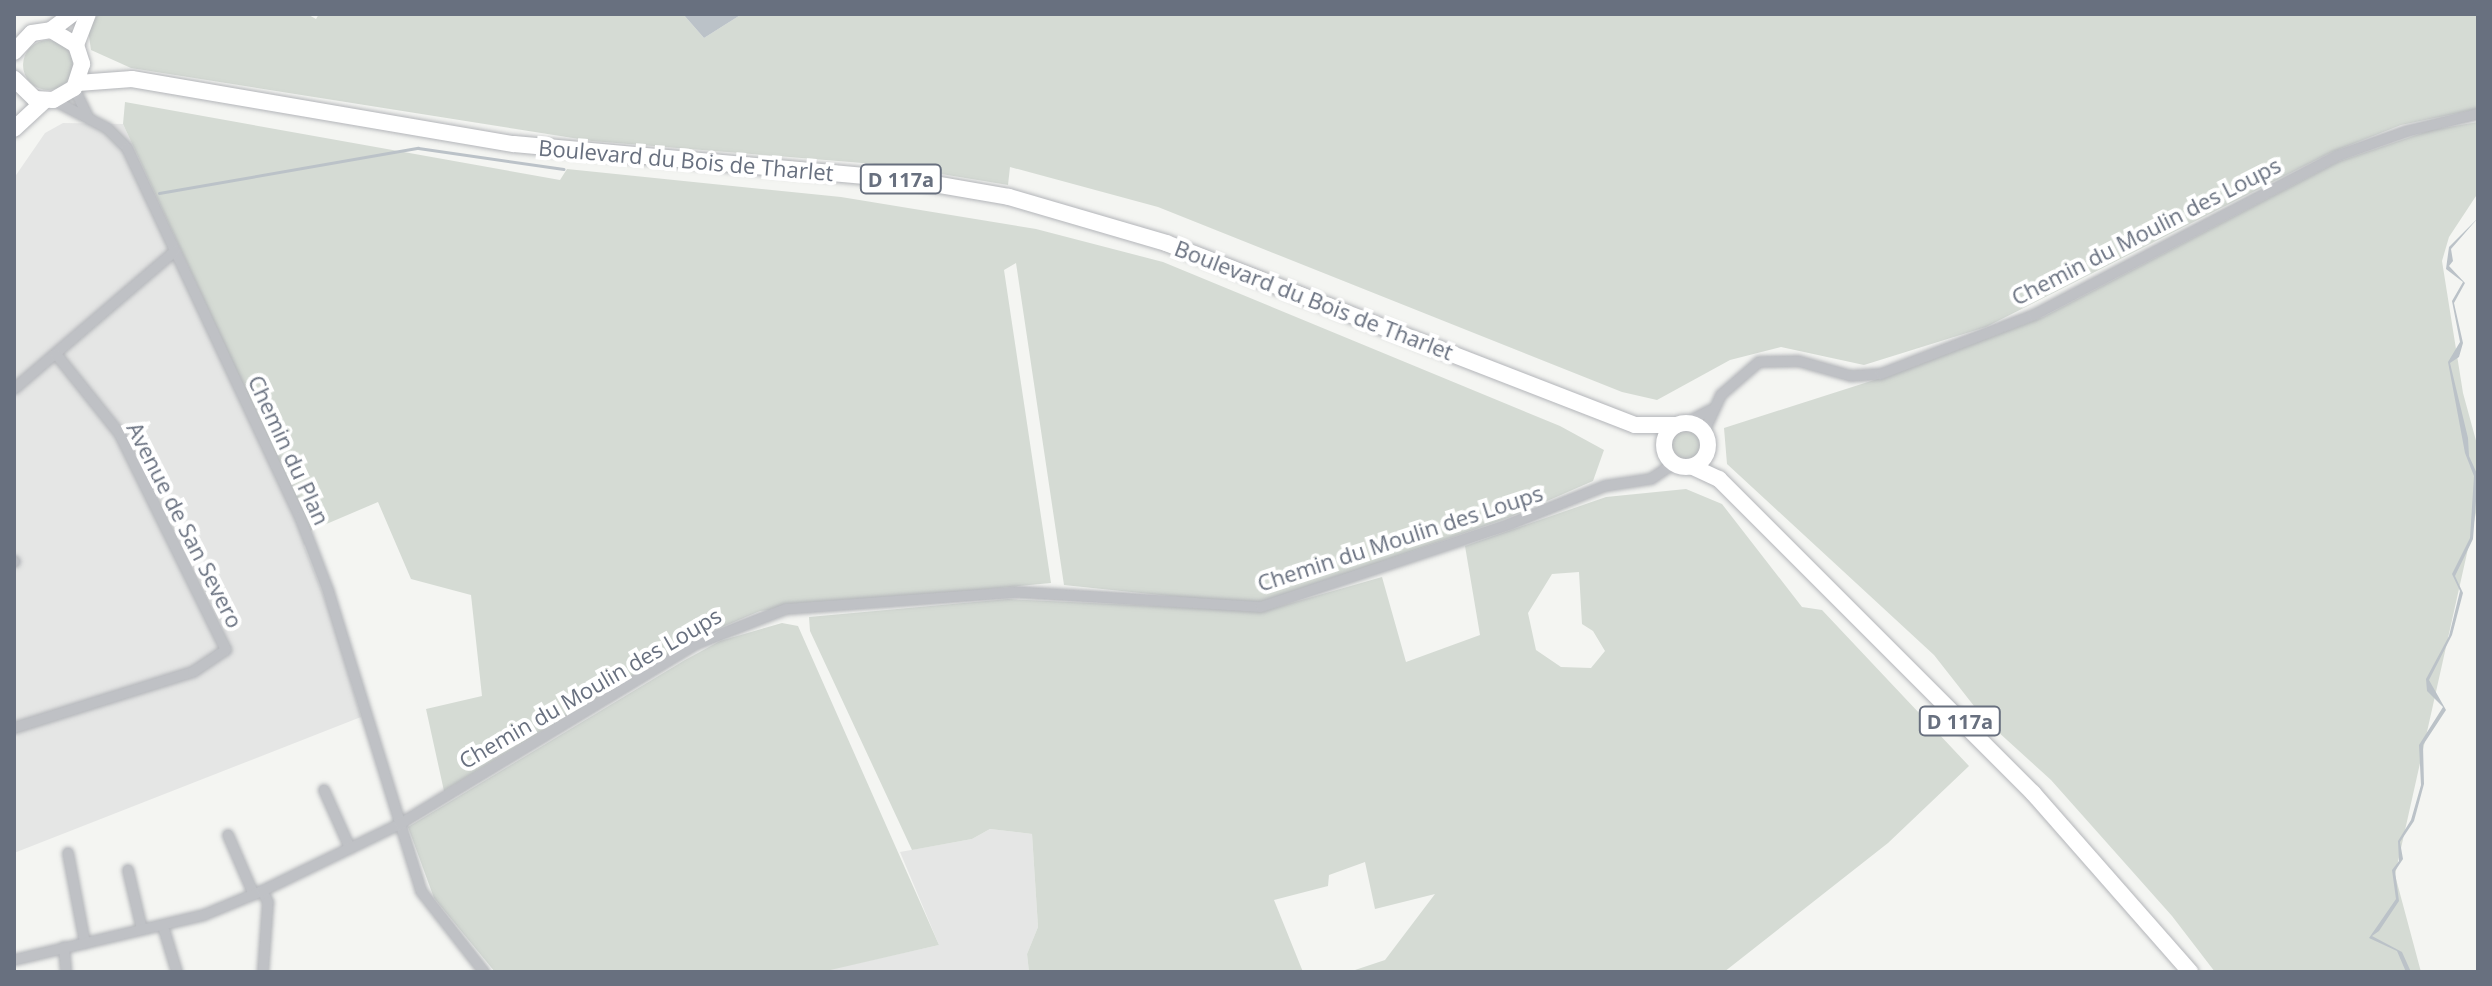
<!DOCTYPE html>
<html>
<head>
<meta charset="utf-8">
<style>
	body { margin:0 }
	#map { position:relative; width:2492px; height:986px; overflow:hidden; background:#f4f5f2; font-family:"Open Sans",sans-serif }
	div>[style] { position:absolute }
	[style*='--x'] { left:calc(var(--x)*1px); top:calc(var(--y)*1px); width:calc(var(--w)*1px); rotate:calc(var(--a)*1deg) }
	.built>* { inset:0; background:#e5e6e5 }
	.green>* { inset:0; background:#d5dbd4 }
	.round { border-radius:50% }
	.water>* { inset:0; background:#bbc2c8 }
	.stream>* { height:3px; margin:-1.5px; padding:0 1.5px; transform-origin:1.5px; border-radius:1.5px; background:#bbc2c8 }
	.roads { filter:drop-shadow(0 0 2px #b3b5b9) drop-shadow(0 0 2px #b3b5b9) }
	.minor>* { height:10px; margin:-5px; padding:0 5px; transform-origin:5px; border-radius:5px; background:#bfc1c5 }
	.primary>* { height:16px; margin:-8px; padding:0 8px; transform-origin:8px; border-radius:8px; background:#fff }
	.primary>.ring { margin:-8px; padding:0; box-sizing:content-box; background:none; border:16px solid #fff; border-radius:50% }
	span { translate:-50% -50%; white-space:nowrap; text-align:center; line-height:1.15; -webkit-text-stroke:8px #fff; paint-order:stroke }
	.shield-label span { padding:2px 6px; background:#fff; border:2px solid; border-radius:6px; -webkit-text-stroke-width:0 }
	.shield-label { font-size:20px; color:#68707f; font-weight:700 }
	.street-label { font-size:22px; color:#68707f }
	.frame { position:absolute; inset:0; border:16px solid #68707f; pointer-events:none }
</style>
</head>
<body>
<div id="map">
	<div class="built">
		<i style="clip-path:polygon(63px 123px,123px 124px,310px 531px,304px 546px,330px 612px,361px 717px,14px 853px,14px 178px,45px 133px)"></i>
		<i style="clip-path:polygon(990px 829px,1032px 834px,1038px 927px,1027px 954px,1029px 972px,818px 972px,939px 945px,900px 852px,972px 839px)"></i>
	</div>
	<div class="green">
		<i style="clip-path:polygon(98px 14px,307px 14px,316px 19px,319px 14px,683px 14px,704px 38px,742px 14px,2478px 14px,2478px 109px,2401px 125px,2330px 153px,1986px 327px,1864px 365px,1781px 347px,1730px 360px,1657px 400px,1622px 392px,1158px 207px,1010px 167px,1008px 185px,887px 165px,592px 141px,131px 68px,91px 50px,88px 29px)"></i>
		<i class="round" style="left:23px;top:40px;width:50px;height:50px"></i>
		<i style="clip-path:polygon(125px 102px,560px 180px,567px 169px,841px 197px,1036px 229px,1163px 262px,1560px 426px,1604px 450px,1593px 481px,1508px 518px,1256px 605px,1064px 585px,1016px 263px,1004px 270px,1051px 583px,760px 611px,694px 639px,444px 791px,426px 709px,482px 696px,471px 595px,411px 579px,378px 502px,310px 531px,123px 124px)"></i>
		<i style="clip-path:polygon(2478px 122px,2478px 193px,2449px 237px,2442px 261px,2463px 393px,2478px 448px,2478px 504px,2395px 875px,2421px 972px,2215px 972px,2172px 916px,2051px 780px,1985px 720px,1934px 655px,1727px 464px,1724px 428px,1896px 373px,2043px 317px,2337px 162px,2431px 130px)"></i>
		<i class="round" style="left:1672px;top:431px;width:28px;height:28px"></i>
		<i style="clip-path:polygon(evenodd,1686px 489px,1722px 504px,1802px 607px,1822px 610px,1969px 766px,1888px 843px,1724px 972px,1349px 972px,1385px 960px,1435px 894px,1375px 909px,1365px 862px,1329px 875px,1328px 886px,1274px 900px,1303px 972px,1029px 972px,1027px 954px,1038px 927px,1032px 834px,990px 829px,972px 839px,912px 850px,810px 631px,809px 617px,1008px 599px,1263px 611px,1382px 577px,1406px 662px,1480px 635px,1465px 546px,1606px 497px,1686px 489px,1579px 572px,1582px 624px,1593px 631px,1605px 651px,1591px 668px,1561px 667px,1536px 650px,1528px 613px,1552px 574px,1579px 572px)"></i>
		<i style="clip-path:polygon(782px 623px,798px 626px,939px 945px,826px 971px,894px 972px,495px 972px,434px 898px,408px 827px,685px 660px,720px 641px)"></i>
	</div>
	<div class="water">
		<i style="clip-path:polygon(683px 14px,742px 14px,704px 38px)"></i>
		<i style="clip-path:polygon(2478px 218px,2451px 249px,2453px 261px,2449px 266px,2465px 283px,2454px 303px,2463px 343px,2459px 357px,2450px 363px,2468px 438px,2469px 456px,2478px 476px,2473px 539px,2455px 576px,2463px 593px,2452px 635px,2429px 680px,2446px 710px,2423px 745px,2424px 784px,2414px 821px,2400px 842px,2403px 859px,2395px 871px,2399px 901px,2379px 931px,2372px 936px,2402px 952px,2411px 972px,2406px 972px,2397px 951px,2369px 938px,2396px 899px,2392px 870px,2399px 861px,2398px 841px,2411px 820px,2421px 785px,2419px 745px,2443px 707px,2427px 691px,2426px 679px,2449px 636px,2460px 591px,2452px 574px,2470px 538px,2474px 476px,2465px 453px,2448px 362px,2460px 342px,2452px 301px,2463px 282px,2446px 269px,2449px 247px)"></i>
	</div>
	<div class="stream">
		<i style="--x:159;--y:193;--w:263;--a:-9.9"></i>
		<i style="--x:418;--y:148;--w:147;--a:8.2"></i>
	</div>
	<div class="roads">
		<div class="minor">
			<i style="--x:74;--y:88;--w:30;--a:64"></i>
			<i style="--x:53;--y:100;--w:61;--a:27.4"></i>
			<i style="--x:107;--y:128;--w:28;--a:45"></i>
			<i style="--x:127;--y:148;--w:408;--a:64.9"></i>
			<i style="--x:300;--y:517;--w:78;--a:69"></i>
			<i style="--x:328;--y:590;--w:315;--a:72.8"></i>
			<i style="--x:421;--y:891;--w:103;--a:52.1"></i>
			<i style="--x:14;--y:389;--w:211;--a:-40.6"></i>
			<i style="--x:1686;--y:423;--w:27;--a:-28"></i>
			<i style="--x:1704;--y:432;--w:41;--a:-65.3"></i>
			<i style="--x:1721;--y:395;--w:50;--a:-41"></i>
			<i style="--x:1759;--y:362;--w:39;--a:-1"></i>
			<i style="--x:1798;--y:361;--w:55;--a:15.8"></i>
			<i style="--x:1851;--y:376;--w:30;--a:-4"></i>
			<i style="--x:1881;--y:374;--w:164;--a:-21.1"></i>
			<i style="--x:2034;--y:315;--w:342;--a:-27.7"></i>
			<i style="--x:2337;--y:156;--w:75;--a:-19.4"></i>
			<i style="--x:2408;--y:131;--w:72;--a:-13.7"></i>
			<i style="--x:14;--y:561;--w:1;--a:45"></i>
			<i style="--x:14;--y:728;--w:188;--a:-17.4"></i>
			<i style="--x:193;--y:672;--w:40;--a:-34"></i>
			<i style="--x:226;--y:650;--w:242;--a:-116.2"></i>
			<i style="--x:119;--y:433;--w:101;--a:-128.6"></i>
			<i style="--x:324;--y:790;--w:64;--a:65.9"></i>
			<i style="--x:228;--y:835;--w:65;--a:66.6"></i>
			<i style="--x:68;--y:853;--w:92;--a:79.3"></i>
			<i style="--x:128;--y:870;--w:61;--a:76.7"></i>
			<i style="--x:262;--y:891;--w:13;--a:61"></i>
			<i style="--x:268;--y:902;--w:70;--a:94.1"></i>
			<i style="--x:163;--y:926;--w:48;--a:73.1"></i>
			<i style="--x:64;--y:947;--w:25;--a:85"></i>
			<i style="--x:14;--y:960;--w:195;--a:-13.3"></i>
			<i style="--x:204;--y:915;--w:63;--a:-22.5"></i>
			<i style="--x:262;--y:891;--w:153;--a:-25.9"></i>
			<i style="--x:400;--y:824;--w:346;--a:-31.3"></i>
			<i style="--x:696;--y:644;--w:97;--a:-21.3"></i>
			<i style="--x:786;--y:609;--w:230;--a:-4.2"></i>
			<i style="--x:1015;--y:592;--w:246;--a:3.5"></i>
			<i style="--x:1261;--y:607;--w:262;--a:-18.4"></i>
			<i style="--x:1510;--y:524;--w:102;--a:-21.8"></i>
			<i style="--x:1605;--y:486;--w:47;--a:-8.7"></i>
			<i style="--x:1651;--y:479;--w:27;--a:-34"></i>
		</div>
		<div class="primary">
			<i style="--x:51;--y:30;--w:26;--a:-37"></i>
			<i style="--x:76;--y:45;--w:33;--a:-69"></i>
			<i style="--x:14;--y:52;--w:26;--a:-47"></i>
			<i style="--x:32;--y:33;--w:19;--a:-9"></i>
			<i style="--x:51;--y:30;--w:29;--a:31"></i>
			<i style="--x:76;--y:45;--w:20;--a:72"></i>
			<i style="--x:82;--y:64;--w:25;--a:108"></i>
			<i style="--x:74;--y:88;--w:24;--a:150"></i>
			<i style="--x:53;--y:100;--w:18;--a:-177"></i>
			<i style="--x:35;--y:99;--w:29;--a:-136"></i>
			<i style="--x:78;--y:83;--w:54;--a:-4.2"></i>
			<i style="--x:132;--y:79;--w:387;--a:9.7"></i>
			<i style="--x:514;--y:144;--w:399;--a:5.2"></i>
			<i style="--x:911;--y:180;--w:99;--a:9.8"></i>
			<i style="--x:1009;--y:197;--w:164;--a:16.3"></i>
			<i style="--x:1166;--y:243;--w:503;--a:21.21"></i>
			<i style="--x:1635;--y:425;--w:41;--a:0"></i>
			<i style="--x:14;--y:129;--w:41;--a:-43"></i>
			<i class="ring" style="left:1664px;top:423px;width:28px;height:28px"></i>
			<i style="--x:1693;--y:467;--w:29;--a:25"></i>
			<i style="--x:1719;--y:479;--w:444;--a:45"></i>
			<i style="--x:2033;--y:793;--w:238;--a:48.7"></i>
		</div>
	</div>
	<div class="shield-label">
		<span style="left:901px;top:179px">D 117a</span>
		<span style="left:1960px;top:721px">D 117a</span>
	</div>
	<div class="street-label">
		<span style="left:686px;top:160px;rotate:5deg">Boulevard du Bois de Tharlet</span>
		<span style="left:2146px;top:231px;rotate:-27deg">Chemin du Moulin des Loups</span>
		<span style="left:1314px;top:300px;rotate:21deg">Boulevard du Bois de Tharlet</span>
		<span style="left:289px;top:450px;rotate:65deg">Chemin du Plan</span>
		<span style="left:185px;top:525px;rotate:63deg">Avenue de San Severo</span>
		<span style="left:1400px;top:538px;rotate:-18deg">Chemin du Moulin des Loups</span>
		<span style="left:590px;top:688px;rotate:-30deg">Chemin du Moulin des Loups</span>
	</div>
	<div class="frame"></div>
</div>
</body>
</html>
